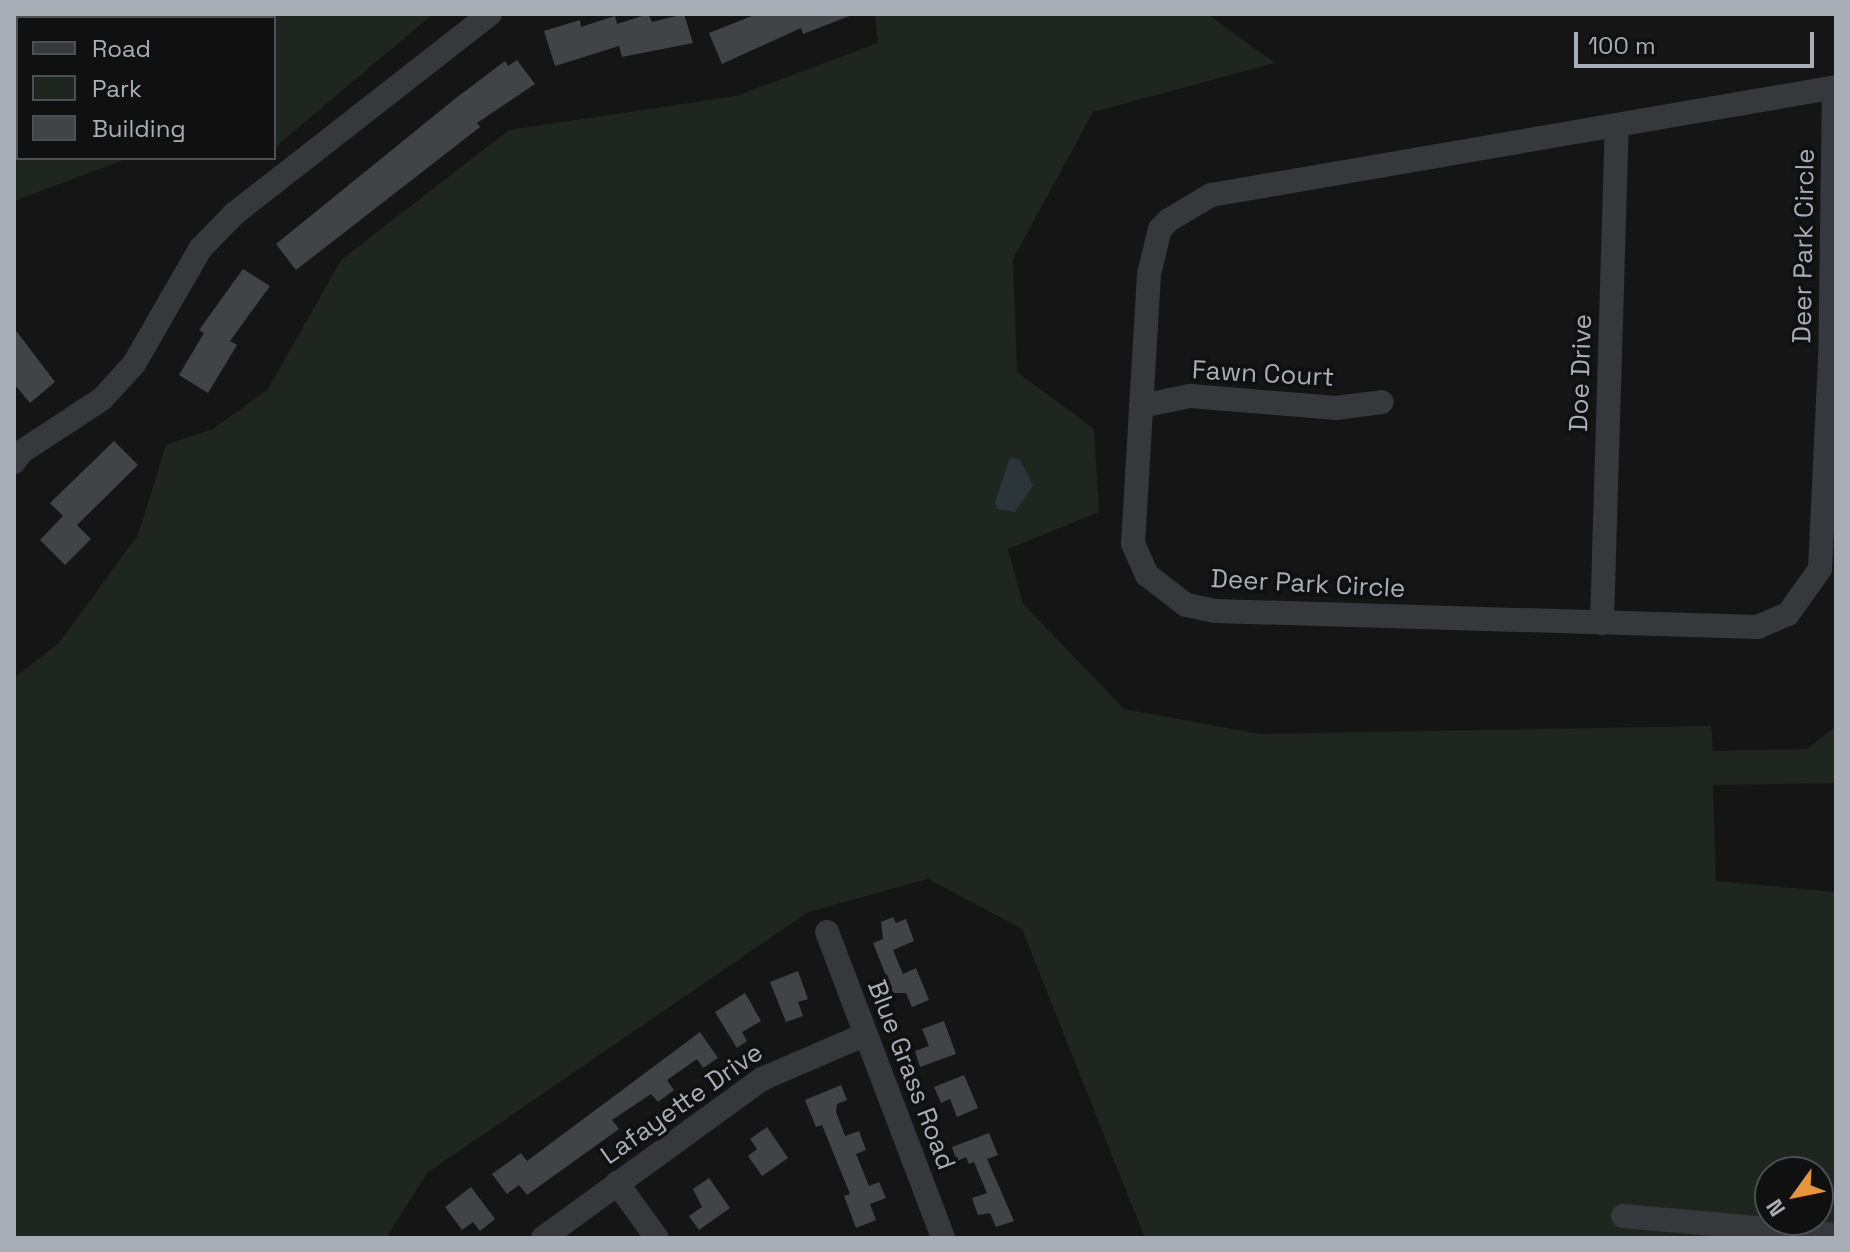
<!DOCTYPE html>
<html>
<head>
<meta charset="utf-8">
<style>
	body { margin:0 }
	#map { position:relative; width:1850px; height:1252px; overflow:hidden; background:#151516; font-family:"Space Grotesk",sans-serif }
	div>[style] { position:absolute }
	[style*='--x'] { left:calc(var(--x)*1px); top:calc(var(--y)*1px); width:calc(var(--w)*1px); rotate:calc(var(--a)*1deg) }
	.green>* { inset:0; background:#1f261f }
	.water>* { inset:0; background:#2c353a }
	.building>* { inset:0; background:#414346 }
	.minor>* { height:24px; margin:-12px; padding:0 12px; transform-origin:12px; border-radius:12px; background:#36383b }
	span { translate:-50% -50%; white-space:nowrap; text-align:center; line-height:1.15; -webkit-text-stroke:7px #101011; paint-order:stroke }
	.street-label { font-size:26px; color:#a7aeb6 }
	.frame { position:absolute; inset:0; border:16px solid #a7aeb6; pointer-events:none }
	.legend { position:absolute; left:16px; top:16px; width:260px; height:144px; box-sizing:border-box; background:#101011; border:2px solid #4c4f53; margin:0; padding:10px 14px; list-style:none; font-size:24px; color:#a7aeb6 }
	.legend li { display:flex; align-items:center; gap:16px; height:40px }
	.legend b { width:40px; border:2px solid #4c4f53 }
	.north { position:absolute; left:1754px; top:1156px; width:80px; height:80px; box-sizing:border-box; background:#101011; border:2px solid #4c4f53; border-radius:50%; rotate:237deg; font-size:22px; font-weight:700; line-height:32px; text-align:center; color:#a7aeb6 }
	.north::after { content:''; display:block; margin:auto; width:28px; height:36px; background:#e8943b; clip-path:polygon(50% 0,100% 100%,50% 72%,0 100%) }
	.scale { position:absolute; left:1574px; top:32px; width:240px; height:36px; box-sizing:border-box; border:4px solid #a7aeb6; border-top:0; padding-left:10px; font-size:24px; line-height:28px; white-space:nowrap; color:#a7aeb6; -webkit-text-stroke:6px #101011; paint-order:stroke }
</style>
</head>
<body>
<div id="map">
	<div class="green">
		<i style="clip-path:polygon(14px 14px,433px 14px,274px 148px,274px 18px,18px 18px,18px 158px,129px 158px,14px 201px)"></i>
		<i style="clip-path:polygon(evenodd,875px 14px,1207px 14px,1275px 63px,1093px 112px,1013px 259px,1017px 372px,1094px 429px,1099px 512px,1008px 549px,1023px 604px,1124px 709px,1260px 734px,1711px 726px,1713px 751px,1807px 749px,1836px 726px,1836px 783px,1713px 785px,1716px 881px,1836px 892px,1836px 1238px,1145px 1238px,1022px 929px,928px 879px,808px 912px,427px 1173px,386px 1238px,14px 1238px,14px 678px,59px 643px,138px 535px,166px 445px,213px 429px,268px 389px,341px 260px,509px 130px,736px 96px,878px 43px,875px 14px,1770px 1172px,1818px 1172px,1818px 1220px,1770px 1220px,1770px 1172px)"></i>
	</div>
	<div class="water">
		<i style="clip-path:polygon(1010px 457px,1020px 460px,1033px 485px,1015px 512px,997px 509px,995px 503px)"></i>
	</div>
	<div class="building">
		<i style="clip-path:polygon(648px 14px,652px 22px,684px 14px,693px 43px,622px 57px,619px 46px,555px 66px,544px 31px,580px 20px,581px 27px,615px 16px,617px 24px)"></i>
		<i style="clip-path:polygon(757px 14px,851px 14px,852px 15px,803px 34px,801px 28px,722px 64px,709px 33px)"></i>
		<i style="clip-path:polygon(517px 60px,535px 84px,477px 123px,480px 127px,296px 270px,276px 244px,456px 98px,505px 61px,508px 66px)"></i>
		<i style="clip-path:polygon(243px 269px,270px 286px,230px 341px,237px 345px,208px 393px,179px 375px,204px 333px,199px 330px)"></i>
		<i style="clip-path:polygon(14px 328px,55px 382px,30px 403px,14px 384px)"></i>
		<i style="clip-path:polygon(114px 441px,138px 465px,77px 525px,91px 539px,65px 565px,40px 540px,63px 516px,50px 503px)"></i>
		<i style="clip-path:polygon(893px 917px,896px 923px,906px 919px,914px 941px,893px 950px,903px 974px,916px 968px,929px 1000px,912px 1007px,906px 993px,893px 993px,873px 943px,883px 939px,881px 922px)"></i>
		<i style="clip-path:polygon(798px 971px,808px 999px,798px 1002px,803px 1016px,786px 1022px,770px 982px)"></i>
		<i style="clip-path:polygon(745px 993px,761px 1021px,742px 1032px,747px 1041px,737px 1048px,715px 1012px)"></i>
		<i style="clip-path:polygon(944px 1021px,956px 1054px,920px 1067px,915px 1051px,929px 1046px,922px 1029px)"></i>
		<i style="clip-path:polygon(700px 1032px,718px 1058px,703px 1068px,697px 1059px,667px 1080px,674px 1090px,658px 1102px,651px 1094px,612px 1120px,619px 1129px,527px 1195px,519px 1185px,507px 1194px,492px 1174px,521px 1153px,527px 1161px)"></i>
		<i style="clip-path:polygon(964px 1075px,978px 1108px,957px 1117px,950px 1099px,941px 1103px,934px 1087px)"></i>
		<i style="clip-path:polygon(841px 1085px,847px 1100px,837px 1104px,836px 1112px,845px 1136px,859px 1131px,866px 1150px,856px 1154px,869px 1186px,879px 1182px,886px 1198px,870px 1204px,876px 1220px,856px 1228px,844px 1196px,850px 1194px,822px 1125px,816px 1127px,805px 1100px)"></i>
		<i style="clip-path:polygon(767px 1127px,788px 1158px,762px 1176px,748px 1156px,757px 1149px,750px 1139px)"></i>
		<i style="clip-path:polygon(989px 1133px,998px 1155px,987px 1159px,1014px 1221px,996px 1227px,990px 1213px,978px 1215px,972px 1198px,987px 1193px,974px 1162px,969px 1164px,966px 1157px,957px 1161px,952px 1147px)"></i>
		<i style="clip-path:polygon(709px 1178px,730px 1208px,699px 1230px,689px 1216px,702px 1207px,693px 1189px)"></i>
		<i style="clip-path:polygon(471px 1187px,495px 1219px,480px 1231px,473px 1222px,462px 1230px,445px 1207px)"></i>
	</div>
	<div class="minor">
		<i style="--x:1834;--y:88;--w:270;--a:90.8"></i>
		<i style="--x:1830;--y:358;--w:211;--a:92.7"></i>
		<i style="--x:1820;--y:569;--w:55;--a:125.4"></i>
		<i style="--x:1788;--y:614;--w:33;--a:157"></i>
		<i style="--x:1758;--y:627;--w:543;--a:-178.31"></i>
		<i style="--x:1215;--y:611;--w:30;--a:-168"></i>
		<i style="--x:1186;--y:605;--w:49;--a:-142.4"></i>
		<i style="--x:1147;--y:575;--w:34;--a:-114"></i>
		<i style="--x:1133;--y:544;--w:270;--a:-86.6"></i>
		<i style="--x:1149;--y:274;--w:46;--a:-76.3"></i>
		<i style="--x:1160;--y:229;--w:13;--a:-45"></i>
		<i style="--x:1169;--y:220;--w:49;--a:-30.8"></i>
		<i style="--x:1211;--y:195;--w:634;--a:-9.8"></i>
		<i style="--x:1141;--y:406;--w:50;--a:-11.5"></i>
		<i style="--x:1190;--y:396;--w:146;--a:4.7"></i>
		<i style="--x:1336;--y:408;--w:46;--a:-7.4"></i>
		<i style="--x:14;--y:462;--w:12;--a:-55"></i>
		<i style="--x:21;--y:452;--w:97;--a:-33.2"></i>
		<i style="--x:102;--y:399;--w:47;--a:-47.6"></i>
		<i style="--x:134;--y:364;--w:133;--a:-60.1"></i>
		<i style="--x:200;--y:249;--w:49;--a:-45.8"></i>
		<i style="--x:234;--y:214;--w:325;--a:-38"></i>
		<i style="--x:1602;--y:623;--w:498;--a:-88.3"></i>
		<i style="--x:827;--y:932;--w:327;--a:69.2"></i>
		<i style="--x:617;--y:1183;--w:68;--a:54"></i>
		<i style="--x:1623;--y:1216;--w:214;--a:5.1"></i>
		<i style="--x:543;--y:1238;--w:271;--a:-36"></i>
		<i style="--x:762;--y:1079;--w:111;--a:-23.3"></i>
	</div>
	<div class="street-label">
		<span style="left:1804px;top:246px;rotate:-89deg">Deer Park Circle</span>
		<span style="left:1581px;top:373px;rotate:-88deg">Doe Drive</span>
		<span style="left:1263px;top:374px;rotate:3deg">Fawn Court</span>
		<span style="left:1308px;top:584px;rotate:3deg">Deer Park Circle</span>
		<span style="left:911px;top:1075px;rotate:69deg">Blue Grass Road</span>
		<span style="left:682px;top:1104px;rotate:-35deg">Lafayette Drive</span>
	</div>
	<div class="frame"></div>
	<ul class="legend">
	<li><b style="height:10px;background:#36383b"></b>Road</li>
	<li><b style="height:22px;background:#1f261f"></b>Park</li>
	<li><b style="height:22px;background:#414346"></b>Building</li>
	</ul>
	<div class="north">N</div>
	<div class="scale">100 m</div>
</div>
</body>
</html>
